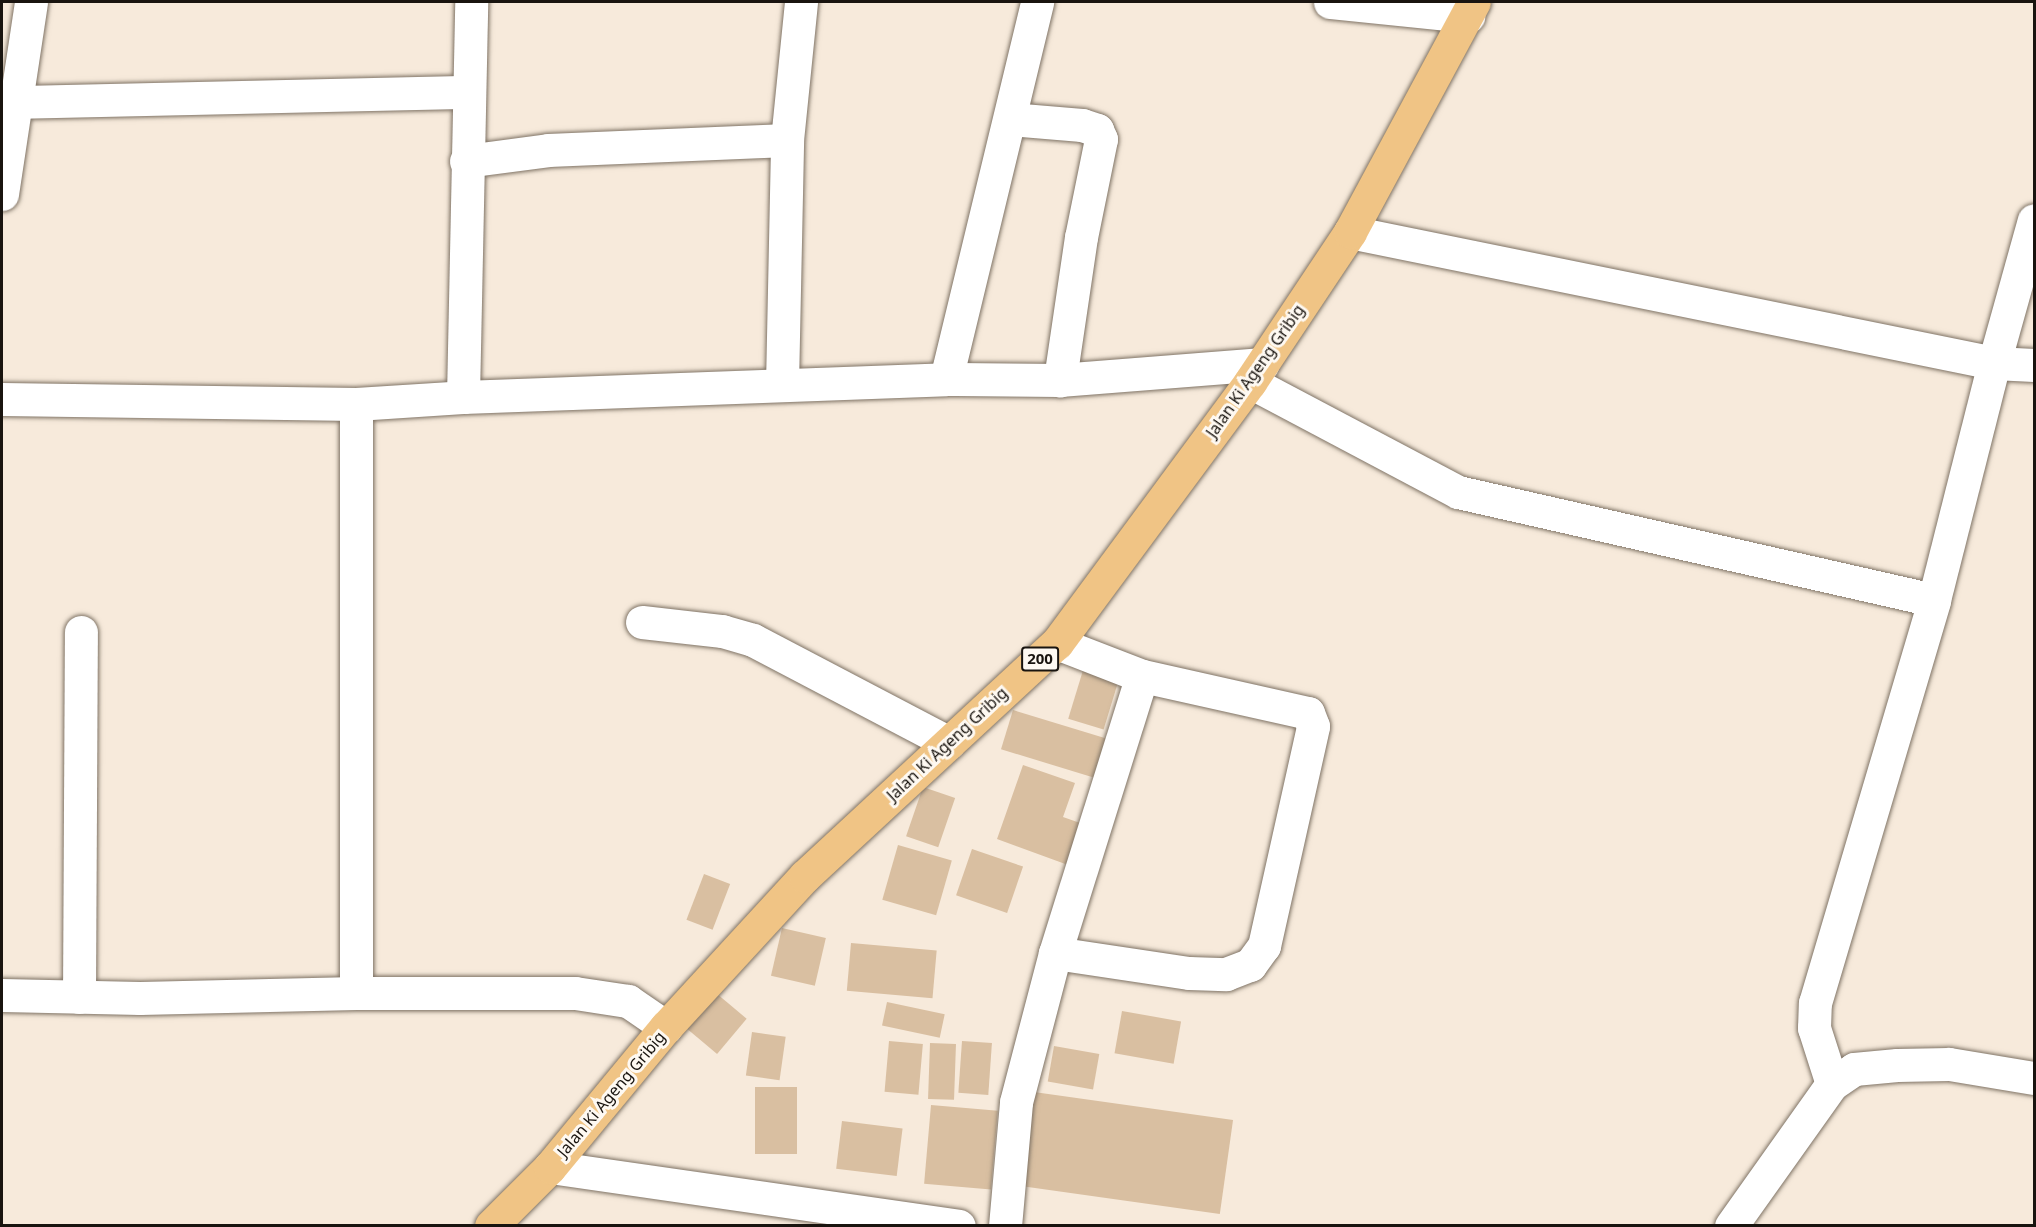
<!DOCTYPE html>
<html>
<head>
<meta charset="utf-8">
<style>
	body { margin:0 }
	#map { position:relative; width:2036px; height:1227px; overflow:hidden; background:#f7eadb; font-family:"Noto Sans",sans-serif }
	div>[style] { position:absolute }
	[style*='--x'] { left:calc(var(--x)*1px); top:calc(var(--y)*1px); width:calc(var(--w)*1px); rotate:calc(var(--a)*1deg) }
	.building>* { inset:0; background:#d9bfa1; transform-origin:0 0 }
	.roads { filter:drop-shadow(0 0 2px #7f7365) drop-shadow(0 0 2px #7f7365) }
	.minor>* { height:33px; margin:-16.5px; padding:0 16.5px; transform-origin:16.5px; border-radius:16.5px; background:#fff }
	.primary>* { height:33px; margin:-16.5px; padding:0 16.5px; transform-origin:16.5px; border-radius:16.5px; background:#f0c485 }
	span { translate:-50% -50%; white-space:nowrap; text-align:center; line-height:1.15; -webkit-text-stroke:6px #fef9f2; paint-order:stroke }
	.shield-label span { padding:2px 4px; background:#fef9f2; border:2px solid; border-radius:4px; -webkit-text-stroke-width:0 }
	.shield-label { font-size:15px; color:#19140f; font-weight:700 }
	.street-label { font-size:16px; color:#19140f }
	.frame { position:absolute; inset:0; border:3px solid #19140f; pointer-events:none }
</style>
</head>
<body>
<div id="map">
	<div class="building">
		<i style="left:1084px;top:667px;width:37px;height:54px;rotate:17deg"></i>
		<i style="left:1013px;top:710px;width:101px;height:41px;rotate:17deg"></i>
		<i style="clip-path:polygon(1023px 765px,1075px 783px,1063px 817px,1083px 824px,1068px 865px,997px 839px)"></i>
		<i style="left:923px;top:787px;width:34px;height:52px;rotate:19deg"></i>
		<i style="left:898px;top:845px;width:56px;height:57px;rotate:16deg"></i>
		<i style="left:972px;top:849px;width:54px;height:49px;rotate:19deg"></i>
		<i style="left:704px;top:874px;width:28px;height:49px;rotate:21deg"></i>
		<i style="left:782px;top:928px;width:45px;height:49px;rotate:13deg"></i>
		<i style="left:851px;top:943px;width:86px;height:48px;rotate:5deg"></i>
		<i style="left:716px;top:993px;width:40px;height:46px;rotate:40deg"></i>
		<i style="left:887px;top:1002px;width:59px;height:24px;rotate:12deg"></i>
		<i style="left:1122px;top:1011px;width:60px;height:43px;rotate:10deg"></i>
		<i style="left:752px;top:1032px;width:34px;height:44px;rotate:8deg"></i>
		<i style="left:889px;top:1041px;width:34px;height:51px;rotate:5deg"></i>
		<i style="left:962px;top:1041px;width:30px;height:52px;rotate:4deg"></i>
		<i style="left:930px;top:1043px;width:26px;height:56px;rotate:2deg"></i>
		<i style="left:1054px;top:1046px;width:46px;height:36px;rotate:10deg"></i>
		<i style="left:797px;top:1087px;width:67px;height:42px;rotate:90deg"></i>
		<i style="left:1034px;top:1092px;width:201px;height:95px;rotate:8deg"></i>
		<i style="left:931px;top:1105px;width:67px;height:79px;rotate:5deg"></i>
		<i style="left:842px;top:1121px;width:61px;height:48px;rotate:7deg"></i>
	</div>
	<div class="roads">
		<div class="minor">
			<i style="--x:1330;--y:2;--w:139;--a:5.8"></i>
			<i style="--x:16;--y:102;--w:451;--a:-1.3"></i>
			<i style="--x:1010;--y:119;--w:72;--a:4.8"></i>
			<i style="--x:1082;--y:125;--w:16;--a:18"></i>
			<i style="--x:1097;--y:130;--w:10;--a:66"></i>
			<i style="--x:1101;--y:139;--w:100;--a:101.5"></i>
			<i style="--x:1081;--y:237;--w:145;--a:98.4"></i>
			<i style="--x:466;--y:161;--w:83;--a:-7.6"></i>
			<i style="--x:548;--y:150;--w:239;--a:-2.4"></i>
			<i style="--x:2;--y:194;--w:194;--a:-81.4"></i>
			<i style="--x:1350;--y:232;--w:657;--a:11.5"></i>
			<i style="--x:1994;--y:363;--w:40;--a:2.9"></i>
			<i style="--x:946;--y:379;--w:388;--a:-76.4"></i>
			<i style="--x:1250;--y:382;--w:235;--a:27.9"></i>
			<i style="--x:1458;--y:492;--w:488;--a:12.8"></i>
			<i style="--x:782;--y:385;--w:245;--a:-88.8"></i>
			<i style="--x:787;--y:140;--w:139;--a:-84.2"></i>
			<i style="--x:463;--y:397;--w:395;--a:-88.8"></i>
			<i style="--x:2;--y:399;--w:354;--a:0.8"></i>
			<i style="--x:356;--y:404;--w:107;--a:-3.7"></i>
			<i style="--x:463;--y:397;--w:483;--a:-2.1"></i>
			<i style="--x:946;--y:379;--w:114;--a:0.5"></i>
			<i style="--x:1060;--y:380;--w:203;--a:-4.5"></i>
			<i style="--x:356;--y:404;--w:589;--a:90"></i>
			<i style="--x:642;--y:622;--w:81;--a:6.4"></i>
			<i style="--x:722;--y:631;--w:32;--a:16"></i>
			<i style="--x:753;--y:640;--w:221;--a:27.7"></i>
			<i style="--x:1055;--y:953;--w:135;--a:8.5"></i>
			<i style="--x:1189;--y:973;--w:37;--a:2"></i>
			<i style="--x:1226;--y:974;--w:26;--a:-21"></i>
			<i style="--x:1250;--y:965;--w:24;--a:-54"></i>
			<i style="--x:1264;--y:946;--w:225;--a:-77.4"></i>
			<i style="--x:1313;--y:726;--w:14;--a:-111"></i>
			<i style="--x:1308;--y:713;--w:170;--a:-167.4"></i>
			<i style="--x:1142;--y:676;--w:91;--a:-158.8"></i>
			<i style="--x:2;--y:995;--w:138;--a:1.2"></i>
			<i style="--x:140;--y:998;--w:216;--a:-1.3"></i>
			<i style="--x:356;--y:993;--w:219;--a:0"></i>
			<i style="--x:575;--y:993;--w:54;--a:8.6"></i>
			<i style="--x:628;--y:1001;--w:46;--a:34.4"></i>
			<i style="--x:79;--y:997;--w:365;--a:-89.7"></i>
			<i style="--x:1832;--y:1084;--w:59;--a:-107.8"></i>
			<i style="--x:1814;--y:1028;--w:25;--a:-88"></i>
			<i style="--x:1815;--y:1003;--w:420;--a:-73.5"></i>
			<i style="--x:1934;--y:600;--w:244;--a:-75.8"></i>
			<i style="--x:1994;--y:363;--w:148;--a:-74.4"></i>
			<i style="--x:550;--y:1167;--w:413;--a:8.2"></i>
			<i style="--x:1005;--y:1226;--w:124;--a:-84.9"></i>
			<i style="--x:1016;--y:1102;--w:154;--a:-75.3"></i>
			<i style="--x:1055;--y:953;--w:290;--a:-72.6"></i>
			<i style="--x:1731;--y:1226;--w:174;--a:-54.6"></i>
			<i style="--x:1832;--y:1084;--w:27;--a:-34"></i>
			<i style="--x:1854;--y:1069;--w:43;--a:-5.3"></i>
			<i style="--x:1897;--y:1065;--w:52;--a:-1.1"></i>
			<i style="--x:1949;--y:1064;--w:86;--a:9.4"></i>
		</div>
		<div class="primary">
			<i style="--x:491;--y:1226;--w:83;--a:-45"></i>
			<i style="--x:550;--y:1167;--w:182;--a:-50.4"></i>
			<i style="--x:666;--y:1027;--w:205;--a:-47.4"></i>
			<i style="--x:805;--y:876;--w:343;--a:-42.8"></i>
			<i style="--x:1057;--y:643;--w:325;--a:-53.5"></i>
			<i style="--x:1250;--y:382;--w:180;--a:-56.3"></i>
			<i style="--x:1350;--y:232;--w:261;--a:-61.7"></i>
		</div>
	</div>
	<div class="shield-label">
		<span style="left:1040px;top:659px">200</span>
	</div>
	<div class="street-label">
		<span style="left:1255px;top:371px;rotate:-55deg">Jalan Ki Ageng Gribig</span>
		<span style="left:947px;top:744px;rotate:-43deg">Jalan Ki Ageng Gribig</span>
		<span style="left:611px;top:1094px;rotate:-50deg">Jalan Ki Ageng Gribig</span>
	</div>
	<div class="frame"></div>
</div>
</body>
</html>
